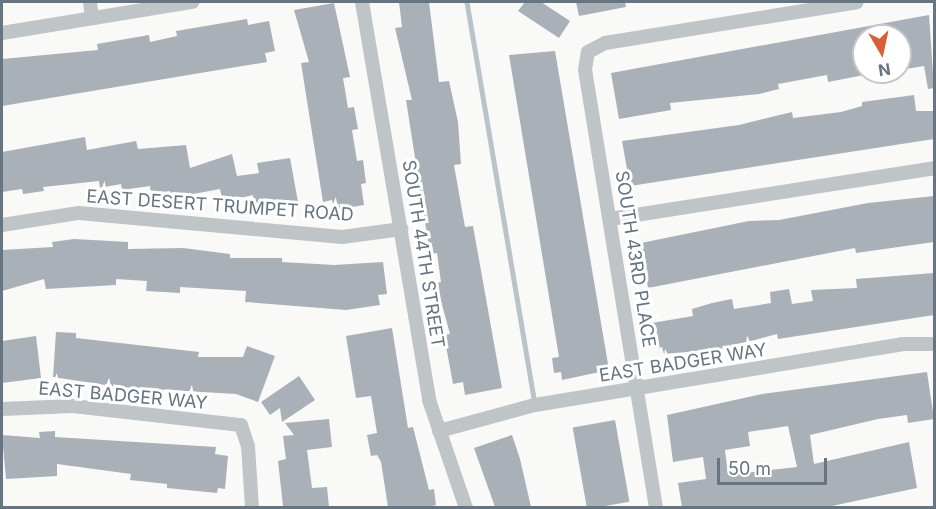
<!DOCTYPE html>
<html>
<head>
<meta charset="utf-8">
<style>
	body { margin:0 }
	#map { position:relative; width:936px; height:509px; overflow:hidden; background:#f9f9f8; font-family:Inter,sans-serif }
	div>[style] { position:absolute }
	[style*='--x'] { left:calc(var(--x)*1px); top:calc(var(--y)*1px); width:calc(var(--w)*1px); rotate:calc(var(--a)*1deg) }
	.stream>* { height:4.5px; margin:-2.25px; padding:0 2.25px; transform-origin:2.25px; border-radius:2.25px; background:#bac4c8 }
	.building>* { inset:0; background:#a9b0b7; transform-origin:0 0 }
	.street>* { height:14px; margin:-7px; padding:0 7px; transform-origin:7px; border-radius:7px; background:#bfc4c7 }
	span { translate:-50% -50%; white-space:nowrap; text-align:center; line-height:1.15; -webkit-text-stroke:6px #fff; paint-order:stroke }
	.street-label { font-size:18px; color:#667581 }
	.frame { position:absolute; inset:0; border:3px solid #667581; pointer-events:none }
	.north { position:absolute; left:852px; top:24px; width:60px; height:60px; box-sizing:border-box; background:#fff; border:2px solid #c2c8cd; border-radius:50%; rotate:171deg; font-size:16px; font-weight:700; line-height:24px; text-align:center; color:#667581 }
	.north::after { content:''; display:block; margin:auto; width:21px; height:27px; background:#d95e38; clip-path:polygon(50% 0,100% 100%,50% 72%,0 100%) }
	.scale { position:absolute; left:717px; top:458px; width:110px; height:27px; box-sizing:border-box; border:3px solid #667581; border-top:0; padding-left:8px; font-size:18px; line-height:21px; white-space:nowrap; color:#667581; -webkit-text-stroke:4px #fff; paint-order:stroke }
</style>
</head>
<body>
<div id="map">
	<div class="stream">
		<i style="--x:467;--y:2;--w:407;--a:80.4"></i>
	</div>
	<div class="building">
		<i style="clip-path:polygon(399px 2px,429px 2px,439px 82px,449px 81px,458px 122px,461px 164px,454px 165px,465px 227px,473px 226px,502px 388px,465px 395px,463px 382px,453px 384px,444px 335px,450px 334px,436px 283px,441px 282px,437px 253px,430px 254px,406px 100px,412px 100px,395px 28px,402px 27px)"></i>
		<i style="clip-path:polygon(525px 2px,541px 2px,570px 21px,559px 38px,518px 11px)"></i>
		<i style="clip-path:polygon(576px 2px,625px 2px,626px 7px,579px 16px)"></i>
		<i style="clip-path:polygon(334px 3px,350px 77px,343px 78px,348px 108px,354px 107px,358px 129px,352px 130px,357px 161px,363px 160px,366px 183px,361px 184px,364px 205px,334px 210px,332px 200px,323px 202px,301px 63px,309px 62px,294px 10px)"></i>
		<i style="clip-path:polygon(929px 15px,934px 88px,928px 89px,924px 66px,900px 70px,900px 36px,864px 36px,864px 75px,828px 82px,827px 75px,778px 84px,779px 89px,759px 94px,670px 103px,671px 110px,619px 119px,611px 73px)"></i>
		<i style="clip-path:polygon(247px 19px,248px 25px,269px 21px,275px 51px,265px 53px,267px 62px,2px 106px,2px 59px,98px 50px,97px 44px,149px 35px,150px 42px,177px 36px,176px 31px)"></i>
		<i style="clip-path:polygon(555px 51px,609px 370px,562px 380px,561px 372px,554px 373px,552px 358px,559px 357px,509px 55px)"></i>
		<i style="clip-path:polygon(914px 95px,916px 111px,934px 111px,934px 139px,630px 186px,622px 141px,739px 125px,792px 112px,793px 118px,841px 112px,862px 106px,862px 102px)"></i>
		<i style="clip-path:polygon(85px 137px,87px 150px,136px 141px,138px 149px,186px 145px,190px 168px,232px 154px,237px 176px,259px 173px,257px 163px,290px 158px,298px 202px,254px 204px,253px 195px,223px 202px,220px 189px,172px 198px,170px 191px,151px 194px,150px 186px,122px 190px,121px 184px,100px 188px,99px 181px,43px 187px,44px 191px,23px 194px,22px 189px,2px 192px,2px 152px)"></i>
		<i style="clip-path:polygon(934px 196px,934px 242px,856px 253px,855px 248px,648px 288px,641px 243px,749px 221px,779px 220px,868px 203px)"></i>
		<i style="clip-path:polygon(74px 239px,128px 242px,128px 249px,183px 248px,230px 254px,230px 258px,282px 258px,282px 262px,334px 265px,383px 262px,387px 294px,378px 295px,380px 305px,346px 310px,245px 302px,246px 291px,180px 287px,180px 293px,146px 291px,147px 281px,116px 279px,116px 285px,46px 289px,44px 279px,2px 291px,2px 250px,53px 247px,52px 242px)"></i>
		<i style="clip-path:polygon(934px 273px,934px 315px,778px 339px,777px 334px,720px 349px,664px 354px,662px 347px,657px 348px,652px 323px,693px 316px,692px 309px,712px 303px,732px 299px,734px 309px,771px 303px,770px 292px,789px 289px,792px 304px,813px 301px,811px 290px,857px 288px,856px 279px)"></i>
		<i style="clip-path:polygon(392px 328px,408px 428px,413px 427px,429px 490px,434px 489px,436px 505px,428px 507px,388px 507px,381px 462px,377px 455px,371px 456px,367px 435px,377px 433px,371px 396px,356px 398px,346px 336px)"></i>
		<i style="clip-path:polygon(56px 332px,76px 333px,76px 338px,199px 352px,198px 357px,243px 357px,247px 346px,275px 356px,258px 402px,236px 394px,118px 387px,53px 377px)"></i>
		<i style="clip-path:polygon(36px 336px,41px 378px,2px 383px,2px 341px)"></i>
		<i style="clip-path:polygon(evenodd,927px 372px,934px 419px,908px 423px,907px 415px,878px 419px,810px 435px,814px 464px,909px 442px,917px 488px,827px 507px,682px 507px,678px 483px,706px 479px,703px 457px,673px 462px,667px 415px,762px 394px,927px 372px,788px 426px,797px 467px,728px 475px,725px 450px,750px 446px,748px 432px,788px 426px)"></i>
		<i style="clip-path:polygon(299px 376px,315px 400px,282px 422px,280px 408px,270px 415px,261px 402px)"></i>
		<i style="clip-path:polygon(329px 419px,332px 447px,307px 450px,312px 488px,327px 487px,329px 507px,283px 506px,278px 461px,286px 459px,283px 436px,294px 435px,285px 423px)"></i>
		<i style="left:615px;top:420px;width:83px;height:43px;rotate:80deg"></i>
		<i style="clip-path:polygon(55px 431px,55px 437px,216px 447px,215px 454px,228px 456px,225px 489px,218px 488px,217px 493px,167px 488px,167px 484px,130px 480px,131px 474px,57px 464px,57px 476px,6px 479px,2px 435px,40px 438px,39px 432px)"></i>
		<i style="clip-path:polygon(512px 435px,520px 459px,531px 507px,495px 507px,474px 448px)"></i>
	</div>
	<div class="street">
		<i style="--x:90;--y:2;--w:16;--a:83"></i>
		<i style="--x:362;--y:2;--w:404;--a:80.4"></i>
		<i style="--x:429;--y:400;--w:114;--a:71.1"></i>
		<i style="--x:2;--y:33;--w:193;--a:-9.3"></i>
		<i style="--x:610;--y:219;--w:328;--a:-8.9"></i>
		<i style="--x:2;--y:225;--w:78;--a:-8.9"></i>
		<i style="--x:79;--y:213;--w:264;--a:5.2"></i>
		<i style="--x:342;--y:237;--w:60;--a:-7.7"></i>
		<i style="--x:2;--y:409;--w:71;--a:-2.4"></i>
		<i style="--x:73;--y:406;--w:169;--a:6.5"></i>
		<i style="--x:241;--y:425;--w:22;--a:72"></i>
		<i style="--x:248;--y:446;--w:62;--a:86.3"></i>
		<i style="--x:439;--y:431;--w:99;--a:-15.2"></i>
		<i style="--x:535;--y:405;--w:372;--a:-9.4"></i>
		<i style="--x:902;--y:344;--w:32;--a:0"></i>
		<i style="--x:656;--y:508;--w:444;--a:-99.2"></i>
		<i style="--x:585;--y:70;--w:18;--a:-81"></i>
		<i style="--x:588;--y:52;--w:19;--a:-28"></i>
		<i style="--x:605;--y:43;--w:255;--a:-9.2"></i>
	</div>
	<div class="street-label">
		<span style="left:220px;top:206px;rotate:4deg">EAST DESERT TRUMPET ROAD</span>
		<span style="left:423px;top:254px;rotate:81deg">SOUTH 44TH STREET</span>
		<span style="left:635px;top:259px;rotate:81deg">SOUTH 43RD PLACE</span>
		<span style="left:683px;top:363px;rotate:-9deg">EAST BADGER WAY</span>
		<span style="left:123px;top:396px;rotate:5deg">EAST BADGER WAY</span>
	</div>
	<div class="frame"></div>
	<div class="north">N</div>
	<div class="scale">50 m</div>
</div>
</body>
</html>
